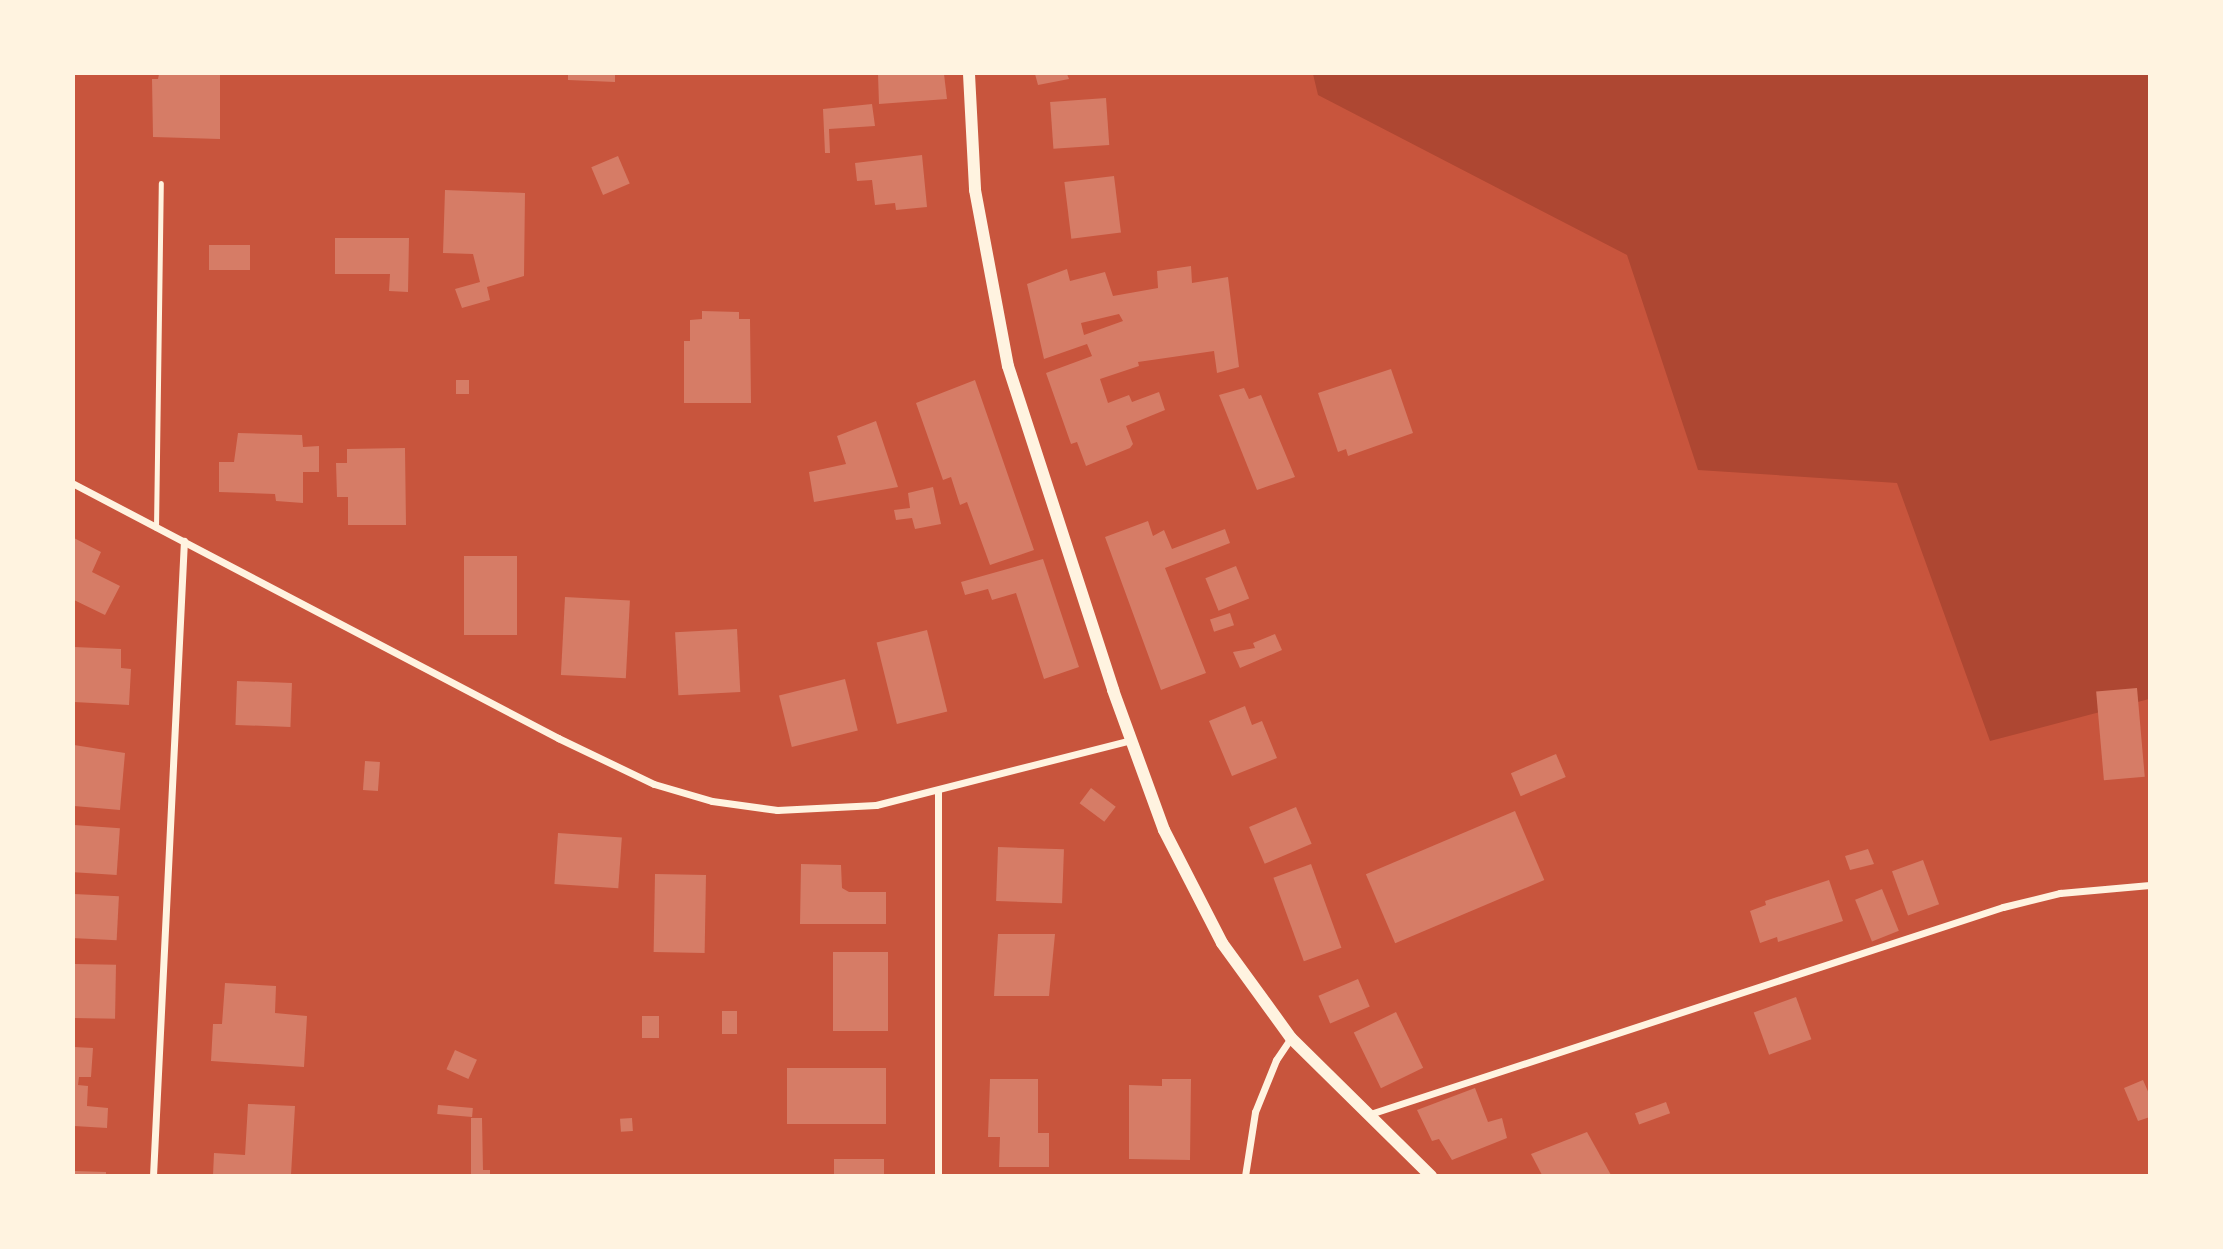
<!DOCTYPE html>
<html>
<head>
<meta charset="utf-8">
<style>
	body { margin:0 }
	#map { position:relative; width:2223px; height:1249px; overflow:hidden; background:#c8553d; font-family:"Noto Sans",sans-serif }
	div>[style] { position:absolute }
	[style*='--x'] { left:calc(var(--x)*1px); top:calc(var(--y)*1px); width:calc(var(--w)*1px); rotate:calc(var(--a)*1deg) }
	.green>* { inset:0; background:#ae4732 }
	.building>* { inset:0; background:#d67c66; transform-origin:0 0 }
	.service>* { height:5px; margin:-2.5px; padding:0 2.5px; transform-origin:2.5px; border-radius:2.5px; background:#fff3e0 }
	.minor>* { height:7px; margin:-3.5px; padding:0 3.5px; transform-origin:3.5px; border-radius:3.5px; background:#fff3e0 }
	.tertiary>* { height:12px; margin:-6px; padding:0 6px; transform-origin:6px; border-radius:6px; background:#fff3e0 }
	span { translate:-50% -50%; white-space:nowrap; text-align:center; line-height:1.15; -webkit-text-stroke:5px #fff3e0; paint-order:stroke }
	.frame { position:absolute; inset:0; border:75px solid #fff3e0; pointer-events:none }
</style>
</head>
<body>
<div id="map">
	<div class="green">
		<i style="clip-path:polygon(1313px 74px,2149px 74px,2149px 699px,1990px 741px,1897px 483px,1698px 470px,1627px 255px,1318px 95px)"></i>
	</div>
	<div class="building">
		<i style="clip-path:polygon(159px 74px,220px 74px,220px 139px,153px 137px,152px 79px,158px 79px)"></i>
		<i style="clip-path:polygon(568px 74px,615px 74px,615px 82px,568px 80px)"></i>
		<i style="clip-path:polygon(878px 74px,944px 74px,947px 99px,879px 104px)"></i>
		<i style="clip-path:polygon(1035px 74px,1067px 74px,1069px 79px,1038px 85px)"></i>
		<i style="left:1106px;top:98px;width:47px;height:56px;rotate:86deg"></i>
		<i style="clip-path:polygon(872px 104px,875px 126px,829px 129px,830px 153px,825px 153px,823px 109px)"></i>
		<i style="clip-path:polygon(922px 155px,927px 207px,896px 210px,895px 203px,875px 205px,872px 180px,857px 181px,855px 163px)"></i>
		<i style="left:618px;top:156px;width:30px;height:29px;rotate:67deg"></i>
		<i style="left:1114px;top:176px;width:57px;height:50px;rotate:83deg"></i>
		<i style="clip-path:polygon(445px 190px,525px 193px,524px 276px,487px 287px,490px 300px,462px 308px,455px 289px,480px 282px,473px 254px,443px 253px)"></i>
		<i style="clip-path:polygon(335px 238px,409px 238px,408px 292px,389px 291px,390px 274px,335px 274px)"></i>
		<i style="left:209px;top:245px;width:41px;height:25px"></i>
		<i style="clip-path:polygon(evenodd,1191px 266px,1192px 283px,1228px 277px,1239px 367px,1217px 373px,1214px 351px,1138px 362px,1139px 366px,1100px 379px,1108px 403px,1129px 395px,1132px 402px,1159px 392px,1165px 410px,1126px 426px,1133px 444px,1130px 448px,1086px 466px,1077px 442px,1071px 444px,1046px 373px,1092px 356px,1087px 344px,1044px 359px,1027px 284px,1067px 269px,1070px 281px,1105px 272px,1113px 296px,1158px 288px,1157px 271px,1191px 266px,1119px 314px,1123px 321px,1084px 335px,1081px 323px,1119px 314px)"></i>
		<i style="clip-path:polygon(702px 311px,739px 312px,739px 319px,750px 319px,751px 403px,684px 403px,684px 341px,690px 341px,690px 320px,702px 319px)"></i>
		<i style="clip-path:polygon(1391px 369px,1413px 433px,1348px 456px,1346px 449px,1338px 452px,1318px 393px)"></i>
		<i style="left:456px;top:380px;width:13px;height:14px"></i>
		<i style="clip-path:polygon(975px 380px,1034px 550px,990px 565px,967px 502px,960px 505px,951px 477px,943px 480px,916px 403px)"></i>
		<i style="clip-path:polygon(1244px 388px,1249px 399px,1261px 395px,1295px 477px,1257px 490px,1219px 395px)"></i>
		<i style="clip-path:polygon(876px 421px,898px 487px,814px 502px,809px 472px,846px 464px,837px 436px)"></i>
		<i style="clip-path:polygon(238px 433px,302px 435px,303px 447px,319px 446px,319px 472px,303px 472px,303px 503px,276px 501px,275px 494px,219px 492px,219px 462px,234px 462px)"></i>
		<i style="clip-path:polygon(405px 448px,406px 525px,348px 525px,348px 497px,337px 497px,336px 463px,347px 463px,347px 449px)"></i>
		<i style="clip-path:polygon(933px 487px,941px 524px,915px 529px,912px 518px,896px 520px,894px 510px,910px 508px,908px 493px)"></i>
		<i style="clip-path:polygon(1148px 521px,1153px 536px,1164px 530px,1172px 549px,1225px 529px,1230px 543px,1165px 568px,1206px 673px,1161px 690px,1105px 537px)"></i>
		<i style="clip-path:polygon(74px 538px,101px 552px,92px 572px,120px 586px,105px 615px,74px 600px)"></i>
		<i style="left:464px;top:556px;width:53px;height:79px"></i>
		<i style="clip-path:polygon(1043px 559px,1079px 667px,1044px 679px,1016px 593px,992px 600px,988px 589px,965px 595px,961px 582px)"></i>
		<i style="left:1236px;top:566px;width:35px;height:33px;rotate:68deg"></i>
		<i style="left:565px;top:597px;width:65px;height:78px;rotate:3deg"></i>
		<i style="left:1230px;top:613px;width:13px;height:21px;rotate:72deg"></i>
		<i style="left:737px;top:629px;width:63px;height:62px;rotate:87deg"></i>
		<i style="left:927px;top:630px;width:84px;height:52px;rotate:76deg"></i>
		<i style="clip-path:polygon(1275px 634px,1282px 650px,1240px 668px,1233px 652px,1255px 648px,1253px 643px)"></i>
		<i style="clip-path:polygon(74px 647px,121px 649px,121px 668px,131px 669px,129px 705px,74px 702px)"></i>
		<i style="left:845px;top:679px;width:53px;height:68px;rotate:76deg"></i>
		<i style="left:237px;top:681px;width:55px;height:44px;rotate:2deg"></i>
		<i style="left:2137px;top:688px;width:89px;height:41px;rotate:85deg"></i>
		<i style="clip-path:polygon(1245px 706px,1252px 725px,1262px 721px,1277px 758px,1232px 776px,1209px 721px)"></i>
		<i style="clip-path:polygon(74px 745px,125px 753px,120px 810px,74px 806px)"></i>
		<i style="left:1556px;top:754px;width:25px;height:49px;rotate:67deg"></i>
		<i style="left:365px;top:761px;width:15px;height:29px;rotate:4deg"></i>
		<i style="left:1091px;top:788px;width:31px;height:19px;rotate:37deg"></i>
		<i style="left:1296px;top:807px;width:40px;height:51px;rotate:67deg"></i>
		<i style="left:1515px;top:811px;width:75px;height:162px;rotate:67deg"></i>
		<i style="left:74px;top:825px;width:46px;height:47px;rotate:4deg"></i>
		<i style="left:558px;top:833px;width:64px;height:51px;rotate:4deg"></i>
		<i style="left:998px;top:847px;width:66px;height:54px;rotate:2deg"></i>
		<i style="clip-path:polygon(1868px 849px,1874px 864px,1850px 870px,1845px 856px)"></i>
		<i style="left:1923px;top:860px;width:47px;height:33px;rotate:70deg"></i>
		<i style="clip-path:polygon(801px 864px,841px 865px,842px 888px,849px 892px,886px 892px,886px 924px,800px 924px)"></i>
		<i style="left:1311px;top:864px;width:89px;height:40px;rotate:70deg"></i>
		<i style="left:655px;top:874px;width:51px;height:78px;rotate:1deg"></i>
		<i style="clip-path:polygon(1829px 880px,1843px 921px,1778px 942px,1777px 937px,1760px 943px,1750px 911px,1766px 905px,1765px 901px)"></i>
		<i style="left:1882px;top:889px;width:45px;height:29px;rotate:68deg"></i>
		<i style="left:74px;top:894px;width:45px;height:44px;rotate:3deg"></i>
		<i style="clip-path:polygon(998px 934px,1055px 934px,1049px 996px,994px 996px)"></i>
		<i style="left:833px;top:952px;width:55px;height:79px"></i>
		<i style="left:74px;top:964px;width:42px;height:54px;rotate:1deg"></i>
		<i style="left:1358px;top:979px;width:30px;height:43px;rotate:67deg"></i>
		<i style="clip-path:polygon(225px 983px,276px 986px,275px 1013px,307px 1016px,304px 1067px,211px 1061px,213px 1024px,222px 1024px)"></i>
		<i style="left:1796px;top:997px;width:45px;height:45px;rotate:70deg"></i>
		<i style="left:722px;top:1011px;width:15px;height:23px"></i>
		<i style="left:1396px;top:1012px;width:62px;height:47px;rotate:64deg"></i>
		<i style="left:642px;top:1016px;width:17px;height:22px"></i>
		<i style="clip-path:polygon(74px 1047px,93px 1048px,91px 1077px,79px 1077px,78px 1085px,88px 1086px,87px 1106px,108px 1108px,107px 1128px,74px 1126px)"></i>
		<i style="left:455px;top:1050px;width:24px;height:21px;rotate:24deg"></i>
		<i style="left:787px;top:1068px;width:99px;height:56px"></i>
		<i style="clip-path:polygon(990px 1079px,1038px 1079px,1038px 1133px,1049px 1133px,1049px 1167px,999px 1167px,1000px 1137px,988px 1137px)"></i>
		<i style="clip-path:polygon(1162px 1079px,1191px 1079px,1190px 1160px,1129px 1159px,1129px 1085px,1162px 1086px)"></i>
		<i style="clip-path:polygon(2143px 1080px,2150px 1096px,2150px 1117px,2138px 1121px,2124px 1088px)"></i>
		<i style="clip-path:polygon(1475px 1088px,1488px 1122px,1502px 1118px,1507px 1138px,1452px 1160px,1439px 1139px,1432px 1141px,1417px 1110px)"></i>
		<i style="left:1666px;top:1102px;width:12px;height:33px;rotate:70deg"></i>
		<i style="clip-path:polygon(248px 1104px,295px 1106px,291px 1175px,213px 1175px,214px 1153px,245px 1155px)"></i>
		<i style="left:438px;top:1105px;width:35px;height:9px;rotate:5deg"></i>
		<i style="clip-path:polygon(471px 1118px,482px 1118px,483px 1170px,490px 1170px,490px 1175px,471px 1175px)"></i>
		<i style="left:632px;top:1118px;width:13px;height:12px;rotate:86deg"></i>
		<i style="clip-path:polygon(1587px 1132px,1611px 1175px,1542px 1175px,1531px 1154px)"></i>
		<i style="left:834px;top:1159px;width:50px;height:16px"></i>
		<i style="clip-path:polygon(75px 1171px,106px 1172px,106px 1175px,75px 1175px)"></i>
	</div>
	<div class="service">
		<i style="--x:156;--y:528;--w:345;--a:-89.2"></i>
	</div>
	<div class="minor">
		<i style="--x:74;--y:484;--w:547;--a:27.69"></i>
		<i style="--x:558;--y:738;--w:106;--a:25.6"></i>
		<i style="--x:654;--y:784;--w:60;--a:16.3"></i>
		<i style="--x:712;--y:801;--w:66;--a:7.9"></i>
		<i style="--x:777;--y:810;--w:99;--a:-2.9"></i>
		<i style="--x:876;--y:805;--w:263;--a:-14.3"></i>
		<i style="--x:938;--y:790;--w:386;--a:90"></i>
		<i style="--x:1367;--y:1115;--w:669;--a:-18.11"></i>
		<i style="--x:2003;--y:907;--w:59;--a:-13.8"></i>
		<i style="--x:2060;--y:893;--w:90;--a:-5.1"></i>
		<i style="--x:153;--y:1176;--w:636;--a:-87.21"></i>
		<i style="--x:1245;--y:1176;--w:65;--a:-81.1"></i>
		<i style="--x:1255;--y:1112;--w:56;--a:-68"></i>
		<i style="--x:1276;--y:1060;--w:27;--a:-56"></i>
	</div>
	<div class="tertiary">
		<i style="--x:969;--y:74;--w:116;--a:87"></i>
		<i style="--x:975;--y:190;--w:179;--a:79.4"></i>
		<i style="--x:1008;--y:366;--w:341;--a:72"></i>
		<i style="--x:1113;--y:690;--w:149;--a:70"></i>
		<i style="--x:1164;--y:830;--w:127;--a:62.8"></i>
		<i style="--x:1222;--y:943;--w:117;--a:54"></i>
		<i style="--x:1291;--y:1038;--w:197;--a:44.6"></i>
	</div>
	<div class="frame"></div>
</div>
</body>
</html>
